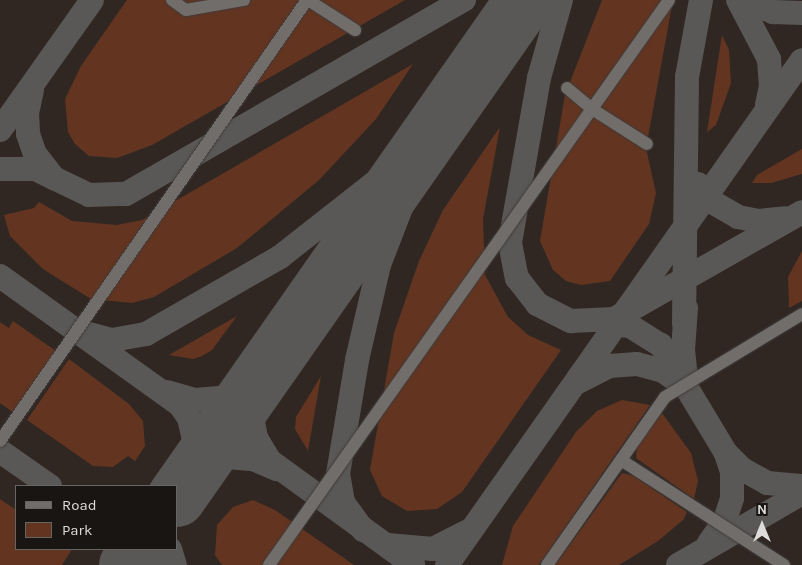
<!DOCTYPE html>
<html>
<head>
<meta charset="utf-8">
<style>
	body { margin:0 }
	#map { position:relative; width:802px; height:565px; overflow:hidden; background:#211e1c; font-family:Karla,sans-serif }
	div>[style] { position:absolute }
	[style*='--x'] { left:calc(var(--x)*1px); top:calc(var(--y)*1px); width:calc(var(--w)*1px); rotate:calc(var(--a)*1deg) }
	.built>* { inset:0; background:#302723 }
	.green>* { inset:0; background:#633521 }
	.taxiway>* { height:24px; margin:-12px; padding:0 12px; transform-origin:12px; border-radius:12px; background:#5a5856 }
	.runway>* { height:59px; margin:-29.5px; padding:0 29.5px; transform-origin:29.5px; border-radius:29.5px; background:#5a5856 }
	.roads { filter:drop-shadow(0 0 1px #3e3b3a) drop-shadow(0 0 1px #3e3b3a) }
	.minor>* { height:12px; margin:-6px; padding:0 6px; transform-origin:6px; border-radius:6px; background:#716d6b }
	span { translate:-50% -50%; white-space:nowrap; text-align:center; line-height:1.15; -webkit-text-stroke:5px #181513; paint-order:stroke }
	.legend { position:absolute; left:15px; top:485px; width:162px; height:65px; box-sizing:border-box; background:#181513; border:1px solid #676563; margin:0; padding:6px 9px; list-style:none; font-size:15px; color:#dedcdb }
	.legend li { display:flex; align-items:center; gap:10px; height:25px }
	.legend b { width:25px; border:1px solid #676563 }
	.north { position:absolute; left:737px; top:500px; width:50px; height:50px; -webkit-text-stroke:4px #181513; paint-order:stroke; rotate:0deg; font-size:14px; font-weight:700; line-height:20px; text-align:center; color:#dedcdb }
	.north::after { content:''; display:block; margin:auto; width:18px; height:22px; background:#dedcdb; clip-path:polygon(50% 0,100% 100%,50% 72%,0 100%) }
</style>
</head>
<body>
<div id="map">
	<div class="built">
		<i style="clip-path:polygon(evenodd,0 0,802px 0,802px 565px,0 565px,0 0,16px 486px,176px 486px,176px 549px,16px 549px,16px 486px)"></i>
	</div>
	<div class="green">
		<i style="clip-path:polygon(127px 0,405px 0,152px 145px,117px 158px,89px 156px,75px 144px,68px 132px,65px 99px,81px 66px)"></i>
		<i style="clip-path:polygon(602px 0,673px 0,646px 148px,656px 193px,649px 224px,610px 281px,581px 285px,566px 281px,553px 270px,540px 241px,565px 95px)"></i>
		<i style="clip-path:polygon(722px 35px,729px 50px,731px 83px,716px 125px,707px 132px)"></i>
		<i style="clip-path:polygon(413px 64px,376px 119px,319px 180px,237px 248px,154px 297px,132px 303px,91px 299px,43px 269px,10px 236px,4px 215px,34px 208px,39px 202px,72px 221px,117px 225px,142px 220px)"></i>
		<i style="clip-path:polygon(500px 127px,483px 219px,485px 275px,508px 317px,528px 335px,561px 350px,462px 492px,437px 509px,407px 511px,382px 496px,370px 470px,394px 333px,419px 261px,443px 210px)"></i>
		<i style="clip-path:polygon(802px 149px,802px 174px,771px 183px,752px 183px,757px 175px)"></i>
		<i style="clip-path:polygon(802px 251px,802px 301px,789px 308px,788px 277px)"></i>
		<i style="clip-path:polygon(237px 316px,212px 350px,202px 356px,193px 359px,169px 355px)"></i>
		<i style="clip-path:polygon(13px 321px,63px 356px,21px 418px,0 403px,0 322px,9px 328px)"></i>
		<i style="clip-path:polygon(69px 359px,129px 404px,143px 421px,145px 446px,135px 461px,128px 456px,113px 467px,93px 466px,27px 420px)"></i>
		<i style="clip-path:polygon(321px 376px,308px 451px,295px 429px,296px 417px)"></i>
		<i style="clip-path:polygon(622px 400px,650px 405px,539px 565px,502px 565px,513px 526px,576px 432px,597px 411px)"></i>
		<i style="clip-path:polygon(662px 413px,691px 453px,698px 481px,694px 499px,636px 458px,637px 446px)"></i>
		<i style="clip-path:polygon(622px 473px,634px 476px,687px 512px,683px 520px,658px 541px,619px 565px,555px 565px)"></i>
		<i style="clip-path:polygon(0 499px,16px 510px,16px 549px,72px 549px,62px 565px,0 565px)"></i>
		<i style="clip-path:polygon(253px 500px,275px 510px,354px 565px,222px 565px,215px 555px,217px 525px,233px 507px)"></i>
	</div>
	<div class="taxiway">
		<i style="--x:561;--y:0;--w:81;--a:105.8"></i>
		<i style="--x:539;--y:78;--w:168;--a:100"></i>
		<i style="--x:510;--y:243;--w:36;--a:79"></i>
		<i style="--x:517;--y:278;--w:33;--a:52"></i>
		<i style="--x:537;--y:304;--w:38;--a:27"></i>
		<i style="--x:571;--y:321;--w:43;--a:-2.7"></i>
		<i style="--x:614;--y:319;--w:216;--a:-29.6"></i>
		<i style="--x:738;--y:0;--w:67;--a:62.3"></i>
		<i style="--x:769;--y:59;--w:27;--a:86"></i>
		<i style="--x:771;--y:86;--w:19;--a:102"></i>
		<i style="--x:746;--y:0;--w:30;--a:24"></i>
		<i style="--x:773;--y:12;--w:29;--a:2"></i>
		<i style="--x:32;--y:90;--w:24;--a:102"></i>
		<i style="--x:27;--y:113;--w:21;--a:87"></i>
		<i style="--x:28;--y:134;--w:21;--a:71"></i>
		<i style="--x:35;--y:154;--w:31;--a:52"></i>
		<i style="--x:0;--y:130;--w:159;--a:-54.7"></i>
		<i style="--x:0;--y:169;--w:35;--a:0"></i>
		<i style="--x:35;--y:169;--w:60;--a:25.7"></i>
		<i style="--x:89;--y:195;--w:37;--a:-2"></i>
		<i style="--x:126;--y:194;--w:390;--a:-29.9"></i>
		<i style="--x:698;--y:184;--w:25;--a:50"></i>
		<i style="--x:714;--y:203;--w:28;--a:30"></i>
		<i style="--x:738;--y:217;--w:21;--a:11"></i>
		<i style="--x:759;--y:221;--w:27;--a:-6"></i>
		<i style="--x:0;--y:276;--w:221;--a:35.6"></i>
		<i style="--x:180;--y:405;--w:16;--a:55"></i>
		<i style="--x:189;--y:418;--w:26;--a:77"></i>
		<i style="--x:195;--y:443;--w:37;--a:103"></i>
		<i style="--x:686;--y:308;--w:42;--a:94.1"></i>
		<i style="--x:683;--y:350;--w:29;--a:84"></i>
		<i style="--x:604;--y:323;--w:26;--a:7"></i>
		<i style="--x:630;--y:326;--w:36;--a:32"></i>
		<i style="--x:661;--y:345;--w:126;--a:59"></i>
		<i style="--x:726;--y:453;--w:23;--a:45"></i>
		<i style="--x:742;--y:469;--w:29;--a:29"></i>
		<i style="--x:767;--y:483;--w:35;--a:5"></i>
		<i style="--x:684;--y:323;--w:246;--a:-89.3"></i>
		<i style="--x:687;--y:77;--w:78;--a:-79.7"></i>
		<i style="--x:78;--y:331;--w:35;--a:15"></i>
		<i style="--x:112;--y:340;--w:35;--a:-10"></i>
		<i style="--x:146;--y:334;--w:155;--a:-29.9"></i>
		<i style="--x:280;--y:257;--w:126;--a:-38.2"></i>
		<i style="--x:379;--y:179;--w:112;--a:-46.8"></i>
		<i style="--x:264;--y:371;--w:27;--a:112"></i>
		<i style="--x:254;--y:396;--w:26;--a:92"></i>
		<i style="--x:253;--y:422;--w:16;--a:79"></i>
		<i style="--x:256;--y:438;--w:27;--a:59"></i>
		<i style="--x:270;--y:461;--w:177;--a:36"></i>
		<i style="--x:578;--y:382;--w:35;--a:-27"></i>
		<i style="--x:609;--y:366;--w:28;--a:-4"></i>
		<i style="--x:637;--y:364;--w:27;--a:15"></i>
		<i style="--x:663;--y:371;--w:28;--a:35"></i>
		<i style="--x:167;--y:392;--w:29;--a:16"></i>
		<i style="--x:195;--y:400;--w:33;--a:-5"></i>
		<i style="--x:228;--y:397;--w:43;--a:-35.5"></i>
		<i style="--x:0;--y:451;--w:61;--a:35"></i>
		<i style="--x:187;--y:479;--w:23;--a:-38"></i>
		<i style="--x:205;--y:465;--w:24;--a:-19"></i>
		<i style="--x:228;--y:457;--w:25;--a:5"></i>
		<i style="--x:253;--y:459;--w:26;--a:23"></i>
		<i style="--x:363;--y:530;--w:34;--a:-126"></i>
		<i style="--x:343;--y:502;--w:28;--a:-100"></i>
		<i style="--x:338;--y:474;--w:116;--a:-80.5"></i>
		<i style="--x:357;--y:360;--w:98;--a:-77"></i>
		<i style="--x:379;--y:265;--w:94;--a:-68.9"></i>
		<i style="--x:413;--y:177;--w:50;--a:-62.4"></i>
		<i style="--x:709;--y:543;--w:28;--a:-55"></i>
		<i style="--x:725;--y:520;--w:23;--a:-72"></i>
		<i style="--x:732;--y:498;--w:26;--a:-90"></i>
		<i style="--x:732;--y:472;--w:20;--a:-108"></i>
		<i style="--x:388;--y:545;--w:45;--a:5.1"></i>
		<i style="--x:433;--y:549;--w:38;--a:-27"></i>
		<i style="--x:170;--y:549;--w:17;--a:73"></i>
		<i style="--x:447;--y:565;--w:617;--a:-54.89"></i>
		<i style="--x:678;--y:565;--w:143;--a:-30.1"></i>
	</div>
	<div class="runway">
		<i style="--x:176;--y:497;--w:607;--a:-55"></i>
		<i style="--x:128;--y:565;--w:19;--a:-55"></i>
	</div>
	<div class="roads">
		<div class="minor">
			<i style="--x:172;--y:0;--w:17;--a:36"></i>
			<i style="--x:186;--y:10;--w:59;--a:-9.8"></i>
			<i style="--x:308;--y:0;--w:56;--a:32.6"></i>
			<i style="--x:567;--y:88;--w:33;--a:40"></i>
			<i style="--x:592;--y:109;--w:65;--a:32.5"></i>
			<i style="--x:0;--y:441;--w:537;--a:-55.16"></i>
			<i style="--x:621;--y:460;--w:194;--a:32.8"></i>
			<i style="--x:269;--y:565;--w:692;--a:-54.7"></i>
			<i style="--x:547;--y:565;--w:205;--a:-54.9"></i>
			<i style="--x:665;--y:397;--w:160;--a:-31.2"></i>
		</div>
	</div>
	<ul class="legend">
	<li><b style="height:6px;background:#716d6b"></b>Road</li>
	<li><b style="height:14px;background:#633521"></b>Park</li>
	</ul>
	<div class="north">N</div>
</div>
</body>
</html>
